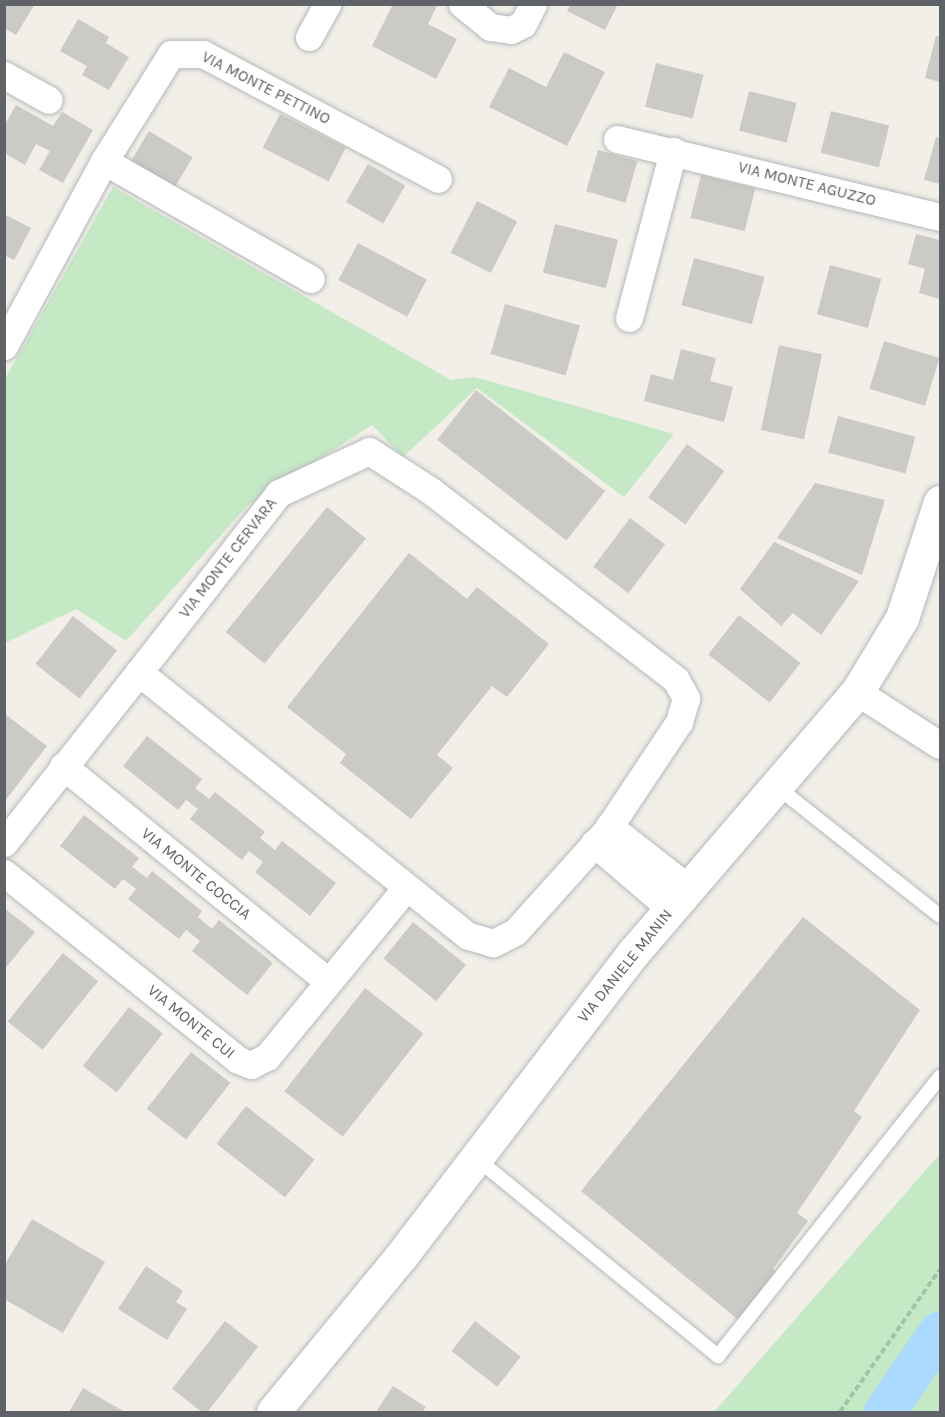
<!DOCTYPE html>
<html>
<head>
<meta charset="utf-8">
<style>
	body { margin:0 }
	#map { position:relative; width:945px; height:1417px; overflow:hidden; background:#f1efe8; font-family:Karla,sans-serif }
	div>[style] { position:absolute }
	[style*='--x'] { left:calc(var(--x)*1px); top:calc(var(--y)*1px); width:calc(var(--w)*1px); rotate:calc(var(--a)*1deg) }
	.green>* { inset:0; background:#c5e8c5 }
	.river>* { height:42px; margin:-21px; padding:0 21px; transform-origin:21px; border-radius:21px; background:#aadaff }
	.building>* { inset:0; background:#cccac5; transform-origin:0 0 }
	.path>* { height:4px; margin-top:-2px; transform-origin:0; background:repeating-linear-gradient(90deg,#9cc7a9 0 6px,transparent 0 9px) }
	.roads { filter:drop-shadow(0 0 2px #b5b8bc) drop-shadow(0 0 2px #b5b8bc) }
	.service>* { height:14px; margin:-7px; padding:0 7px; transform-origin:7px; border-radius:7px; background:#fff }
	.minor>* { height:27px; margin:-13.5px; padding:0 13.5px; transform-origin:13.5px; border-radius:13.5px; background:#fff }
	.secondary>* { height:33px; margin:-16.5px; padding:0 16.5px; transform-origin:16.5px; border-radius:16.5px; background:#fff }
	span { translate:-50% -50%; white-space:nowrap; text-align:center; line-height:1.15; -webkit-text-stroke:6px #fff; paint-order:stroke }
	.street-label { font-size:16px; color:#5f6368 }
	.frame { position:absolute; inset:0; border:6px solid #5f6368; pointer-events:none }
</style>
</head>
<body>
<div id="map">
	<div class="green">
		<i style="clip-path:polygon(113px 187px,451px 380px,475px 377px,674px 434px,624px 497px,477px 388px,403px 457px,372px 425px,248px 505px,126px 641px,76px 609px,5px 643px,5px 379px)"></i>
		<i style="clip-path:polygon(940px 1154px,940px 1412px,714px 1412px)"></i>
	</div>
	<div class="river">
		<i style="--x:885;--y:1412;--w:97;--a:-55.5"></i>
	</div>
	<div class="building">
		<i style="clip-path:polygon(4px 4px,35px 4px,16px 35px,4px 28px)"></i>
		<i style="clip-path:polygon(393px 4px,438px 4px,428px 24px,457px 39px,436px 79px,372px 46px)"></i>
		<i style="clip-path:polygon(571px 4px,618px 4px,605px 30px,567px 11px)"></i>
		<i style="clip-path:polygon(78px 19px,109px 37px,106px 43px,129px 57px,109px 90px,82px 75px,87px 66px,60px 51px)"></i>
		<i style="clip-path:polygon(936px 36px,940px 37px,940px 82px,925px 78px)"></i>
		<i style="clip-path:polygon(564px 52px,605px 72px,567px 146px,489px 107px,509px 68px,546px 87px)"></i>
		<i style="left:656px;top:63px;width:49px;height:45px;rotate:14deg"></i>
		<i style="left:749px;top:91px;width:49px;height:41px;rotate:14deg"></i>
		<i style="clip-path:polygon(16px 105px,53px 126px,62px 112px,93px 130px,63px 183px,39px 170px,50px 151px,36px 144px,25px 165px,4px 153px,4px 126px)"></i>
		<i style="left:831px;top:111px;width:60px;height:43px;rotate:14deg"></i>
		<i style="left:280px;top:114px;width:74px;height:38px;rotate:27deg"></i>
		<i style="left:149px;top:131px;width:51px;height:39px;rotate:31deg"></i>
		<i style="clip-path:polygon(936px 137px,940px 138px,940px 184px,924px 180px)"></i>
		<i style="left:598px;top:150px;width:41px;height:43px;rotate:16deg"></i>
		<i style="left:368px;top:164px;width:43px;height:44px;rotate:30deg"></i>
		<i style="left:701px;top:175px;width:56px;height:44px;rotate:14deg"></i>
		<i style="left:477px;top:201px;width:45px;height:58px;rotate:27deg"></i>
		<i style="clip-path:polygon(4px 214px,31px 228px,14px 260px,4px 255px)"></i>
		<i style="left:555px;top:224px;width:65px;height:50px;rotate:14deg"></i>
		<i style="clip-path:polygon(916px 234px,940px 240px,940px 299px,919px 293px,925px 269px,908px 264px)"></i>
		<i style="left:358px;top:243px;width:78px;height:42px;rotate:28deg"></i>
		<i style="left:694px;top:258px;width:73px;height:49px;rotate:15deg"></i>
		<i style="left:830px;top:265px;width:53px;height:51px;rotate:15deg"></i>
		<i style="left:505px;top:304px;width:78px;height:52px;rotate:16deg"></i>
		<i style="left:884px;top:341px;width:58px;height:50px;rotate:17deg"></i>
		<i style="left:779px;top:345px;width:44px;height:87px;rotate:12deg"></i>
		<i style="clip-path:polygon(681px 349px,716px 358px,710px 381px,733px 387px,724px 422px,644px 401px,651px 374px,673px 380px)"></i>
		<i style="left:476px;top:390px;width:164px;height:63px;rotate:38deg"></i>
		<i style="left:838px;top:416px;width:80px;height:38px;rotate:15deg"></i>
		<i style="left:687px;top:444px;width:46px;height:66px;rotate:36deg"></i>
		<i style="clip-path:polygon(815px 483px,885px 500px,862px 575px,777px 538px)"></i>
		<i style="left:327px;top:507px;width:50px;height:161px;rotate:39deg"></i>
		<i style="left:630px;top:518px;width:44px;height:61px;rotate:37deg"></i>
		<i style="clip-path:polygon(774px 542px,859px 581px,821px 635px,793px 613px,781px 626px,740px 589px)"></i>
		<i style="clip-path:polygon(409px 553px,467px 599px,477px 587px,549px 644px,507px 697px,492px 686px,437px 755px,453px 768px,411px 819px,340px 763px,346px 754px,287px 707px)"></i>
		<i style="left:739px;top:615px;width:78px;height:50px;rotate:38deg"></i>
		<i style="left:73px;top:616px;width:56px;height:61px;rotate:38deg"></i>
		<i style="clip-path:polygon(5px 714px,47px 746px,5px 801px)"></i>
		<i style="clip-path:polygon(147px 736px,202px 779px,195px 788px,209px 799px,215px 792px,265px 832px,260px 838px,275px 850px,282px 841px,336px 883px,310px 916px,255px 872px,263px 862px,249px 851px,242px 860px,190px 819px,198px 809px,186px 800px,178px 810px,123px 766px)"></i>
		<i style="clip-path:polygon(84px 815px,139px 858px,132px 867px,147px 878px,152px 871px,202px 911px,198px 917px,212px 929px,219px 920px,273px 963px,247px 995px,192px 951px,200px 941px,186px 930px,179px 939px,128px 899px,136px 889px,123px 879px,115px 889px,60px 846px)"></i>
		<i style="clip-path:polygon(4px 908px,35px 932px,4px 970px)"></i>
		<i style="clip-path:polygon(803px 917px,920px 1010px,854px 1111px,862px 1117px,797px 1213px,808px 1221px,773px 1269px,781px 1275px,741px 1322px,581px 1191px)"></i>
		<i style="left:413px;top:922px;width:68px;height:47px;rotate:39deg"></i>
		<i style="left:63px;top:953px;width:45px;height:88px;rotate:39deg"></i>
		<i style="left:365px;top:988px;width:74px;height:131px;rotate:38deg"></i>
		<i style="left:129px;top:1007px;width:43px;height:75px;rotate:38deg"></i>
		<i style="left:191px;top:1052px;width:50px;height:72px;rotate:38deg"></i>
		<i style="left:246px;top:1106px;width:87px;height:48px;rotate:38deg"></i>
		<i style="clip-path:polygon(32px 1219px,105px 1262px,63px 1333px,4px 1299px,4px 1266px)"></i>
		<i style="clip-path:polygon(146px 1266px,183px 1291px,176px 1302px,187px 1309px,167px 1340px,118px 1309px)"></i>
		<i style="left:225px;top:1321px;width:42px;height:86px;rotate:38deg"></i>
		<i style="left:475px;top:1321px;width:58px;height:38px;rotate:38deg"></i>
		<i style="clip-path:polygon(393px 1386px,426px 1407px,422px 1412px,376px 1412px)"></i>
		<i style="clip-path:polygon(83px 1388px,125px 1412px,69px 1412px)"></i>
	</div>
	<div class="path">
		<i style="--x:840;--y:1412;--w:174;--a:-55"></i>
	</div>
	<div class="roads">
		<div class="service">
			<i style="--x:776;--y:786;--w:209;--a:38.4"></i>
			<i style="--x:476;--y:1158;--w:313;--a:39.3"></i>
			<i style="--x:718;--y:1356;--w:357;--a:-51.5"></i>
		</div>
		<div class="minor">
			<i style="--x:462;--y:4;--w:36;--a:39"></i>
			<i style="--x:490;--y:27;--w:21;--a:8"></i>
			<i style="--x:511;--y:30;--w:13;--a:-27"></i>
			<i style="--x:523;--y:24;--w:22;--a:-63"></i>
			<i style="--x:309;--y:37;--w:38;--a:-61"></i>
			<i style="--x:4;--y:75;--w:51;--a:29.1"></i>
			<i style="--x:617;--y:139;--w:332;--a:13.6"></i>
			<i style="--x:104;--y:161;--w:238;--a:29.7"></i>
			<i style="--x:629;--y:318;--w:173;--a:-75.2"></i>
			<i style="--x:4;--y:346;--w:210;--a:-61.6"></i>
			<i style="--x:104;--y:161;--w:126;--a:-57.9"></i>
			<i style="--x:171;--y:54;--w:32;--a:0"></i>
			<i style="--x:203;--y:54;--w:266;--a:28"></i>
			<i style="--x:369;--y:451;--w:74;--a:32.8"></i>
			<i style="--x:431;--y:491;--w:309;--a:37.6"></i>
			<i style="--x:676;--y:680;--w:21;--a:61"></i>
			<i style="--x:686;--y:698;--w:25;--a:106"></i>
			<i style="--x:679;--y:722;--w:130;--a:123.7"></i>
			<i style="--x:607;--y:830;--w:137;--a:132"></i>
			<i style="--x:515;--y:932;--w:25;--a:153"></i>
			<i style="--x:493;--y:943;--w:26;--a:-164"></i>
			<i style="--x:468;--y:936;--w:422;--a:-141.3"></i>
			<i style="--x:139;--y:672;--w:227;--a:-52"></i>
			<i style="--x:279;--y:493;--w:99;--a:-25"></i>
			<i style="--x:857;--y:692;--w:98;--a:32.6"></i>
			<i style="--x:63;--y:766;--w:341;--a:39.1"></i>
			<i style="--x:609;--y:826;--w:100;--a:38.1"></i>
			<i style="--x:4;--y:843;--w:218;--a:-51.7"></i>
			<i style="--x:594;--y:843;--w:101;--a:40.6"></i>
			<i style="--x:4;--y:873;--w:300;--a:38.6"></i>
			<i style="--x:238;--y:1060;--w:14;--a:21"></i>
			<i style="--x:251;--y:1065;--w:18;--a:-27"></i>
			<i style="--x:267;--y:1057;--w:219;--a:-50.6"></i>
		</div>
		<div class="secondary">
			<i style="--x:273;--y:1412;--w:203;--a:-50.6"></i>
			<i style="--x:402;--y:1255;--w:382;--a:-52.6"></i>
			<i style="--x:634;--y:952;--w:343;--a:-49.4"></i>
			<i style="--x:857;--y:692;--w:87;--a:-58.7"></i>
			<i style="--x:902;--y:618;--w:122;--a:-71.9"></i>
		</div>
	</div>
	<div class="street-label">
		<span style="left:266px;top:88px;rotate:27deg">VIA MONTE PETTINO</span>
		<span style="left:807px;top:184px;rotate:14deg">VIA MONTE AGUZZO</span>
		<span style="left:228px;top:558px;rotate:-52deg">VIA MONTE CERVARA</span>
		<span style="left:196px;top:874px;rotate:39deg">VIA MONTE COCCIA</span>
		<span style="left:625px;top:966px;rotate:-51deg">VIA DANIELE MANIN</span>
		<span style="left:191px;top:1022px;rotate:39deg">VIA MONTE CUI</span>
	</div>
	<div class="frame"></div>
</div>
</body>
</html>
